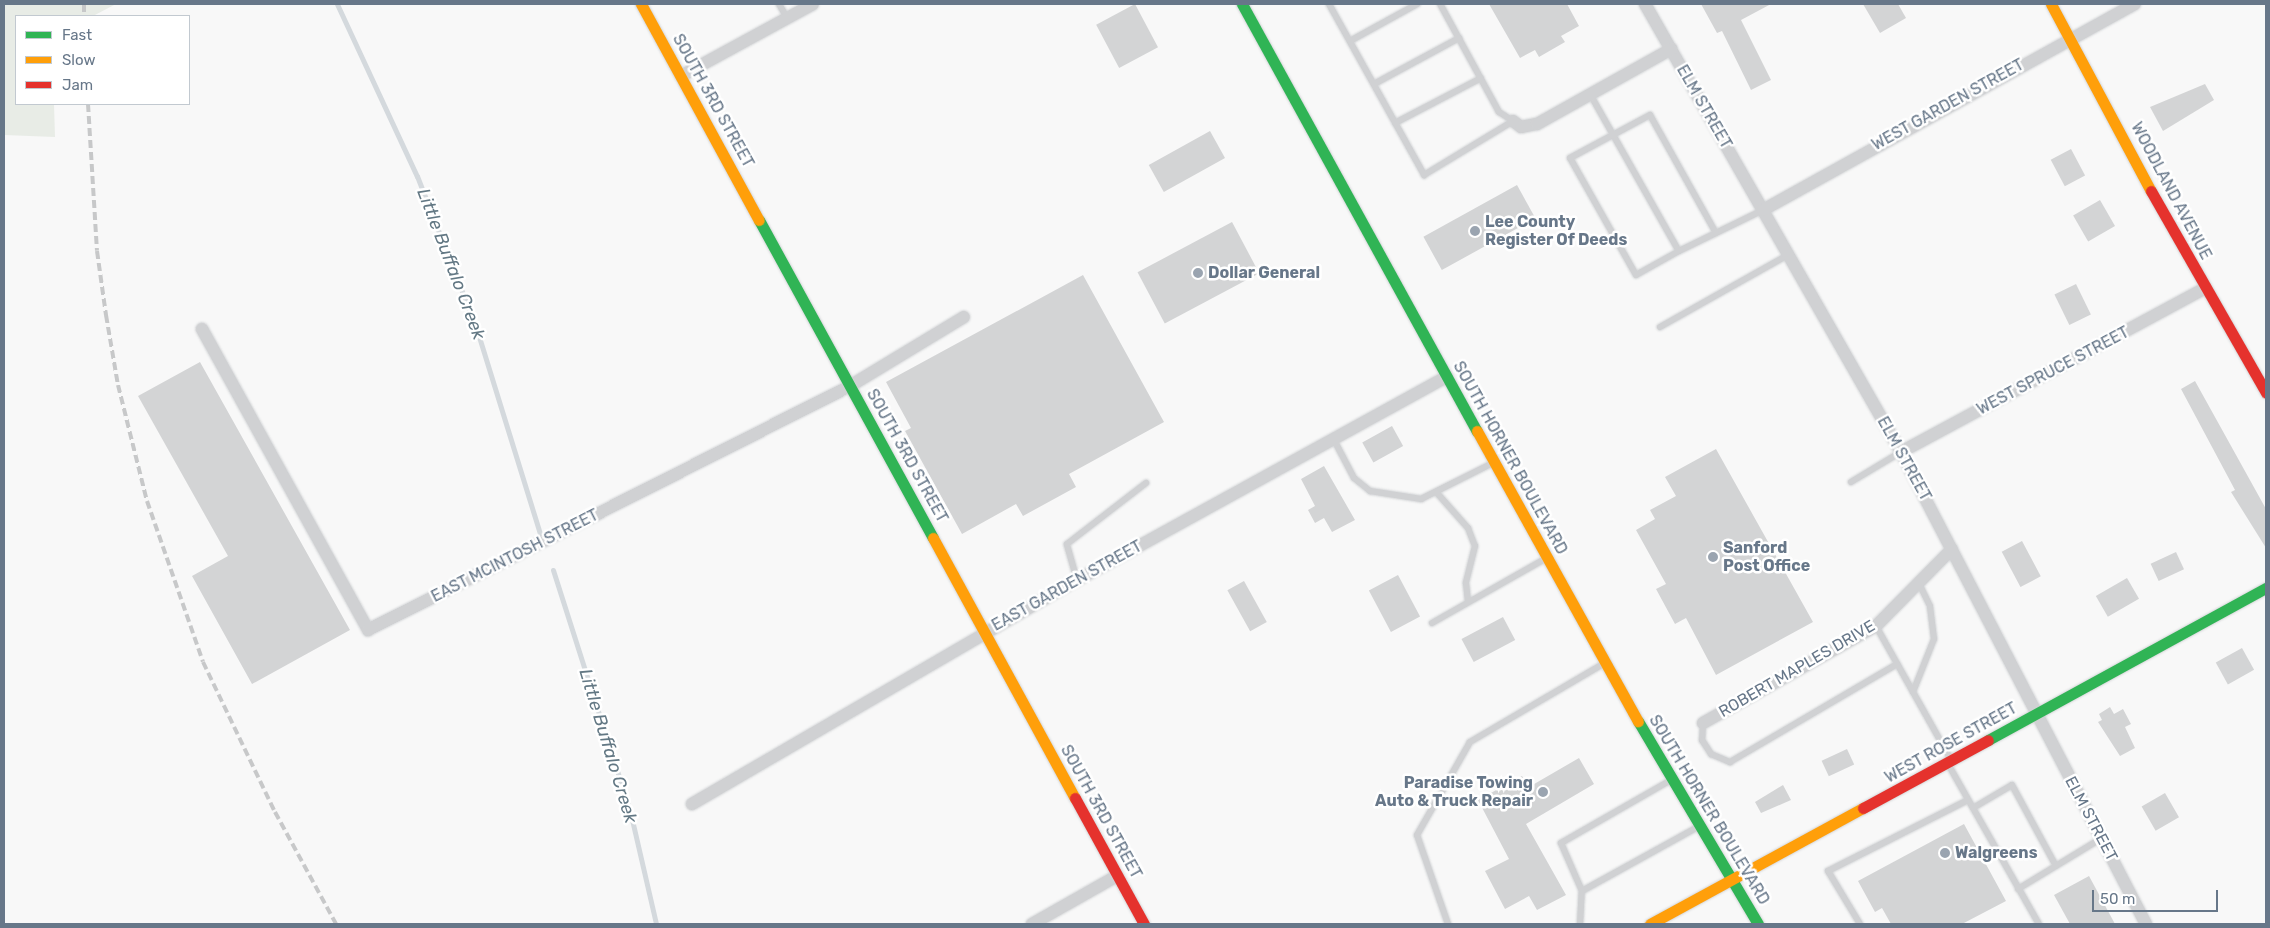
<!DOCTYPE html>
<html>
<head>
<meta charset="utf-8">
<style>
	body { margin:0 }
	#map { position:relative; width:2270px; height:928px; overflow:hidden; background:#f8f8f8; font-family:Rubik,sans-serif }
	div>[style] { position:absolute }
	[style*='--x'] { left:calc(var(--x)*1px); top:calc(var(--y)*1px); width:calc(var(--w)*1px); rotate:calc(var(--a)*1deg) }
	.green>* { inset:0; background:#e8ece6 }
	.stream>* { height:5px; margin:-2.5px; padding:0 2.5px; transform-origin:2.5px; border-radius:2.5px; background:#d4d9dd }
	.building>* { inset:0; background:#d3d4d5; transform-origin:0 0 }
	.roads { filter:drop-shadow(0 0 1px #d3d5d7) drop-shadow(0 0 1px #d3d5d7) }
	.lane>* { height:6px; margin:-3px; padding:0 3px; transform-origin:3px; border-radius:3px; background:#d0d1d3 }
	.street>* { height:12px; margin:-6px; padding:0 6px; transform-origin:6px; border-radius:6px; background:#d0d1d3 }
	.fast>* { height:11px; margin:-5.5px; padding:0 5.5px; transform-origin:5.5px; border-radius:5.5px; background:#30b455 }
	.slow>* { height:11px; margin:-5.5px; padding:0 5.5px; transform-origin:5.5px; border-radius:5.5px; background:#ff9f0a }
	.jam>* { height:11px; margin:-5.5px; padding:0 5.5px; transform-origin:5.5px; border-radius:5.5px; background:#e5322d }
	.rail>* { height:4px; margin-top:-2px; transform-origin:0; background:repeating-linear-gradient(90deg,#c7c8c9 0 8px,transparent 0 12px) }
	.dots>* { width:14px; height:14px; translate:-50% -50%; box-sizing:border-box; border:2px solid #fff; border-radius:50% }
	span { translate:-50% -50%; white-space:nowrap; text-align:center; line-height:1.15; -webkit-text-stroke:5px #fff; paint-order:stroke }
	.street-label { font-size:16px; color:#677789 }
	.poi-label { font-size:16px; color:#677789; font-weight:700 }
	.left { translate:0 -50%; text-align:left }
	.right { translate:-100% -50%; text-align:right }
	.water-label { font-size:18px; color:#637884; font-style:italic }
	.frame { position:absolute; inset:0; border:5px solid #677789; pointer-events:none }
	.legend { position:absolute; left:15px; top:15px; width:175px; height:90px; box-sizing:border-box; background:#fff; border:1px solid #c2c9d0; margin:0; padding:6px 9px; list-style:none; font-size:15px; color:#677789 }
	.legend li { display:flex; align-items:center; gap:10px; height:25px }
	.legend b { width:25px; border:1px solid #c2c9d0 }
	.scale { position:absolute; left:2092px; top:890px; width:126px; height:22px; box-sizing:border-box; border:2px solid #677789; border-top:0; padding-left:6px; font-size:15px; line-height:18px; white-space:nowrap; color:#677789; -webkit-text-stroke:4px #fff; paint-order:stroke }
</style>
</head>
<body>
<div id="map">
	<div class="green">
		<i style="clip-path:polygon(4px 4px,116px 4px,93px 16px,16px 16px,16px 104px,54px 104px,55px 137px,4px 135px)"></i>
	</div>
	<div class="stream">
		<i style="--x:337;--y:4;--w:190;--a:65.1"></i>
		<i style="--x:417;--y:176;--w:162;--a:68.7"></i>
		<i style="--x:476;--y:327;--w:217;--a:72.8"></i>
		<i style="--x:553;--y:570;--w:253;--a:72.3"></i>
		<i style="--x:630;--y:811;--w:116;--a:77"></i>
	</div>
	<div class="building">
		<i style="left:1135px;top:4px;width:49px;height:44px;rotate:62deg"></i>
		<i style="clip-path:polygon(1489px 4px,1567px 4px,1579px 26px,1561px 36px,1565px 42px,1539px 57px,1535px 50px,1520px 58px)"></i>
		<i style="clip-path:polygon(1701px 4px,1771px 4px,1741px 20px,1771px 80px,1751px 90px,1722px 31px,1717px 33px)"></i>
		<i style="clip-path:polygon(1863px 4px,1898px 4px,1906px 18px,1880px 33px)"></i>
		<i style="clip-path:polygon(2205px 84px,2214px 100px,2163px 131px,2150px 107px)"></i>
		<i style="left:1210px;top:131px;width:31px;height:70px;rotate:61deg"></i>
		<i style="left:2071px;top:149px;width:30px;height:23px;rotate:62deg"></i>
		<i style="left:1517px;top:185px;width:38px;height:107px;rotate:61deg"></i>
		<i style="left:2100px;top:200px;width:30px;height:31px;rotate:60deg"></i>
		<i style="left:1232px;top:222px;width:58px;height:107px;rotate:62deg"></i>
		<i style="clip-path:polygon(1083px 275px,1164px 422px,1069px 474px,1076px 487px,1023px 516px,1016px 504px,962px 534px,905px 431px,911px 428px,886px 382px)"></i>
		<i style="left:2076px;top:284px;width:34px;height:24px;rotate:64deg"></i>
		<i style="clip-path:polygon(200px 362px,350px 630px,252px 684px,192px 576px,228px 556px,138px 396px)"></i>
		<i style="clip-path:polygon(2195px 381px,2266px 509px,2266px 548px,2231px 492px,2235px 490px,2181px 389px)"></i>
		<i style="left:1392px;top:426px;width:23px;height:34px;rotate:61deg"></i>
		<i style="clip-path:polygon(1716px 449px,1813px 622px,1716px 675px,1686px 618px,1675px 624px,1656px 589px,1666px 584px,1636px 530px,1655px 519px,1650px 510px,1676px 496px,1665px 477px)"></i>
		<i style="clip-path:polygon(1324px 466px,1355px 520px,1332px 532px,1324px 518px,1315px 523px,1308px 510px,1315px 506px,1301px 479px)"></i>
		<i style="left:2022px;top:541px;width:40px;height:23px;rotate:62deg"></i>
		<i style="left:2176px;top:552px;width:19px;height:28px;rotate:65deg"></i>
		<i style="left:1398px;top:575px;width:47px;height:33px;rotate:62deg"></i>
		<i style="left:2127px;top:578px;width:24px;height:36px;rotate:60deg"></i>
		<i style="left:1244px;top:581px;width:47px;height:19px;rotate:61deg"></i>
		<i style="left:1503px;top:617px;width:26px;height:47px;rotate:62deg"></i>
		<i style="left:2242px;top:648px;width:25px;height:30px;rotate:61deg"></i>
		<i style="clip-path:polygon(2110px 707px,2114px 714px,2123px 709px,2131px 724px,2125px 727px,2135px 748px,2120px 756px,2098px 722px,2102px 720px,2099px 714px)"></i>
		<i style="left:1847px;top:749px;width:17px;height:28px;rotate:65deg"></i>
		<i style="clip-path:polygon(1579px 758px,1594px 784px,1526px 824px,1566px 895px,1537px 910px,1529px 896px,1505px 909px,1485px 871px,1509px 859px,1478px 800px,1522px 776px,1529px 787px)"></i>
		<i style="clip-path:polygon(1783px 785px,1791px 800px,1761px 813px,1755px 802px)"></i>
		<i style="left:2165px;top:793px;width:28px;height:27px;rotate:60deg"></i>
		<i style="clip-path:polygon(1964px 824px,2006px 901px,1962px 924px,1891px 924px,1882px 908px,1875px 912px,1858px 881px)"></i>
		<i style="clip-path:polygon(2089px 876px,2115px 924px,2070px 924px,2054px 895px)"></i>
	</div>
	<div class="roads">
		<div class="lane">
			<i style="--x:779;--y:4;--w:16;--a:60"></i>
			<i style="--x:1329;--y:4;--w:196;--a:60.9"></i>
			<i style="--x:1424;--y:175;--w:104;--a:-31.2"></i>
			<i style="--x:1513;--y:121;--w:17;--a:-147"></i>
			<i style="--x:1499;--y:112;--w:123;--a:-118.6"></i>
			<i style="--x:1350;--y:41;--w:77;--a:-28.9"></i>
			<i style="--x:1374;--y:84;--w:97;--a:-28.4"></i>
			<i style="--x:1590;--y:94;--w:180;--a:60.5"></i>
			<i style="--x:1679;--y:251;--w:93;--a:-26"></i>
			<i style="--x:1395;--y:123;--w:97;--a:-27.6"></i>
			<i style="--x:1679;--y:251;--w:49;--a:150.8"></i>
			<i style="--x:1636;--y:275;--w:134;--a:-119.4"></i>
			<i style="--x:1570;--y:158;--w:91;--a:-28.3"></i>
			<i style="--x:1650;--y:115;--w:135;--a:60.8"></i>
			<i style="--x:1660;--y:327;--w:147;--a:-29.4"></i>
			<i style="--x:1333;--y:438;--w:45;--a:62.3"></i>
			<i style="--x:1354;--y:478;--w:21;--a:39"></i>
			<i style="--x:1370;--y:491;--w:52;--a:8.9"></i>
			<i style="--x:1421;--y:499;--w:80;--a:-26.6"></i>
			<i style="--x:1851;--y:482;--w:58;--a:-31"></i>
			<i style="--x:1437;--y:493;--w:47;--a:48.5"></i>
			<i style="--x:1468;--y:528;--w:19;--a:69"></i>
			<i style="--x:1475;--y:546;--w:38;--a:104"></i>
			<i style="--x:1466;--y:583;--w:19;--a:84"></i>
			<i style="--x:1077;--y:580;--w:37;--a:-106"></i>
			<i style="--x:1067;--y:544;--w:100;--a:-37.7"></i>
			<i style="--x:1432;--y:623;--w:128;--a:-29.6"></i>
			<i style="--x:1876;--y:626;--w:151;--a:60.7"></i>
			<i style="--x:1913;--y:692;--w:57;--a:-68.4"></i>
			<i style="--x:1934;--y:639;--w:33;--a:-97"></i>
			<i style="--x:1930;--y:606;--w:25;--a:-116"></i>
			<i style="--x:1703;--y:723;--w:17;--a:93"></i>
			<i style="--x:1702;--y:740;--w:17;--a:57"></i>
			<i style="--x:1711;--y:754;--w:21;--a:23"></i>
			<i style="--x:1730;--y:762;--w:194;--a:-30.4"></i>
			<i style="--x:1948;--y:764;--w:184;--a:60.4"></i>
			<i style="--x:1671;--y:780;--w:127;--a:150.2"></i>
			<i style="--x:1561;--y:843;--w:52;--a:66.4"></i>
			<i style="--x:1582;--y:891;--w:132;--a:-28.9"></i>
			<i style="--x:1973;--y:808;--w:45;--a:-30.5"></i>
			<i style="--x:2012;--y:785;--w:92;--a:61.5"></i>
			<i style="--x:2018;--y:889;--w:98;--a:-31.3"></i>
			<i style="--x:1448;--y:924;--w:94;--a:-109.2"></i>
			<i style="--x:1417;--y:835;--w:107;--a:-60.3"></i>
			<i style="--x:1470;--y:742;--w:152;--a:-30.4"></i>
			<i style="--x:1580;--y:924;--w:33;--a:-87"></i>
			<i style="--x:1860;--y:924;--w:62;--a:-121.1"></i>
			<i style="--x:1828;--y:871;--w:157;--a:-26.9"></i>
		</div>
		<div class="street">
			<i style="--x:1645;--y:4;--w:516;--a:60.26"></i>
			<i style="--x:1901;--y:452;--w:532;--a:62.57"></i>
			<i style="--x:681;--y:76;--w:150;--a:-28.6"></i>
			<i style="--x:1513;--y:121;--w:10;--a:37"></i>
			<i style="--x:1521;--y:127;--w:16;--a:-11"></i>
			<i style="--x:1537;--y:124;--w:154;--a:-29.2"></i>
			<i style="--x:1763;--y:210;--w:425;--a:-29"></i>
			<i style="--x:202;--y:329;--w:344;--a:61.1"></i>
			<i style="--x:368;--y:630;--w:540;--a:-26.85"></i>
			<i style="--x:850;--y:386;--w:133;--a:-31.2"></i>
			<i style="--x:1901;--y:452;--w:344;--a:-28.3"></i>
			<i style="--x:1703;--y:723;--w:198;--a:-29.3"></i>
			<i style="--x:1876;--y:626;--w:108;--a:-45.4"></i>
			<i style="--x:692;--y:804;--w:445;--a:-30.2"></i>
			<i style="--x:1077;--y:580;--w:422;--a:-28.8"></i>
			<i style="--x:1032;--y:924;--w:98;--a:-29.5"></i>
		</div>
		<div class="fast">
			<i style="--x:1242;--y:4;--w:487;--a:61.2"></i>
			<i style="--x:759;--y:220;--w:362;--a:61.3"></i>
			<i style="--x:1638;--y:721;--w:236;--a:59.4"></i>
			<i style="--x:1988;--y:740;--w:317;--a:-28.7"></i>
		</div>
		<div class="slow">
			<i style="--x:641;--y:4;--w:246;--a:61.4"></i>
			<i style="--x:2051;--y:4;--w:212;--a:61.9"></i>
			<i style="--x:1477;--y:431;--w:332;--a:61"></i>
			<i style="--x:933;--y:538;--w:296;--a:61.4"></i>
			<i style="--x:1650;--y:924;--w:243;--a:-28.6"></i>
		</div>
		<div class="jam">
			<i style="--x:2151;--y:191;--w:232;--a:60.3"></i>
			<i style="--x:1075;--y:798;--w:144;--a:61.3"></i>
			<i style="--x:1863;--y:808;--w:142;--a:-28.5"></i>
		</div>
	</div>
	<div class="rail">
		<i style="--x:84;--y:4;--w:12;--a:90"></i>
		<i style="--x:88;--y:104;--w:147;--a:86.5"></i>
		<i style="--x:97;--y:251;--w:65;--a:82"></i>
		<i style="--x:106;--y:315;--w:71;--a:80.3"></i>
		<i style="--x:118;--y:385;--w:120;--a:76"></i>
		<i style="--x:147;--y:501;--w:170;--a:70.8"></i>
		<i style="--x:203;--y:662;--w:166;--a:64.4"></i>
		<i style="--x:275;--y:812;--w:128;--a:61.4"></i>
	</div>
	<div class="dots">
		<i style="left:1475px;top:231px;background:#9aa4b0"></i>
		<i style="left:1198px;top:273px;background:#9aa4b0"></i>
		<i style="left:1713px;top:557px;background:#9aa4b0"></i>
		<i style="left:1543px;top:792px;background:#9aa4b0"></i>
		<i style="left:1945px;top:853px;background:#9aa4b0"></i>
	</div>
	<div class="street-label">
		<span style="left:713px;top:101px;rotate:61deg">SOUTH 3RD STREET</span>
		<span style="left:1948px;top:105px;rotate:-29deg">WEST GARDEN STREET</span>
		<span style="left:1704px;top:107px;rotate:60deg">ELM STREET</span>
		<span style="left:2171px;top:191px;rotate:62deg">WOODLAND AVENUE</span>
		<span style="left:2053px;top:371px;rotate:-28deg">WEST SPRUCE STREET</span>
		<span style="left:907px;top:456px;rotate:61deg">SOUTH 3RD STREET</span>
		<span style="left:1510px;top:458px;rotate:61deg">SOUTH HORNER BOULEVARD</span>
		<span style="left:1904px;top:459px;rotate:61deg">ELM STREET</span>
		<span style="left:515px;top:556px;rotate:-27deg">EAST MCINTOSH STREET</span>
		<span style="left:1067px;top:586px;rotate:-29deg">EAST GARDEN STREET</span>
		<span style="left:1797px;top:669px;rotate:-30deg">ROBERT MAPLES DRIVE</span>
		<span style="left:1951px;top:743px;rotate:-29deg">WEST ROSE STREET</span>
		<span style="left:1709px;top:810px;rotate:59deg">SOUTH HORNER BOULEVARD</span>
		<span style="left:1101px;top:812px;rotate:61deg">SOUTH 3RD STREET</span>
		<span style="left:2091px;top:819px;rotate:62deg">ELM STREET</span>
	</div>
	<div class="poi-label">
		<span class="left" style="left:1485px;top:231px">Lee County<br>Register Of Deeds</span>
		<span class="left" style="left:1208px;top:273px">Dollar General</span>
		<span class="left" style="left:1723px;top:557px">Sanford<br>Post Office</span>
		<span class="right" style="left:1533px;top:792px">Paradise Towing<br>Auto &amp; Truck Repair</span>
		<span class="left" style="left:1955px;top:853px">Walgreens</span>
	</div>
	<div class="water-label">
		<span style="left:451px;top:264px;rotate:69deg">Little Buffalo Creek</span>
		<span style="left:608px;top:746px;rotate:73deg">Little Buffalo Creek</span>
	</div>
	<div class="frame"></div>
	<ul class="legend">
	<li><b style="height:6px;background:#30b455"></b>Fast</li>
	<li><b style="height:6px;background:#ff9f0a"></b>Slow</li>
	<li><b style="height:6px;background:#e5322d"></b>Jam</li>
	</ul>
	<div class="scale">50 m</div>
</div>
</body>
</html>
